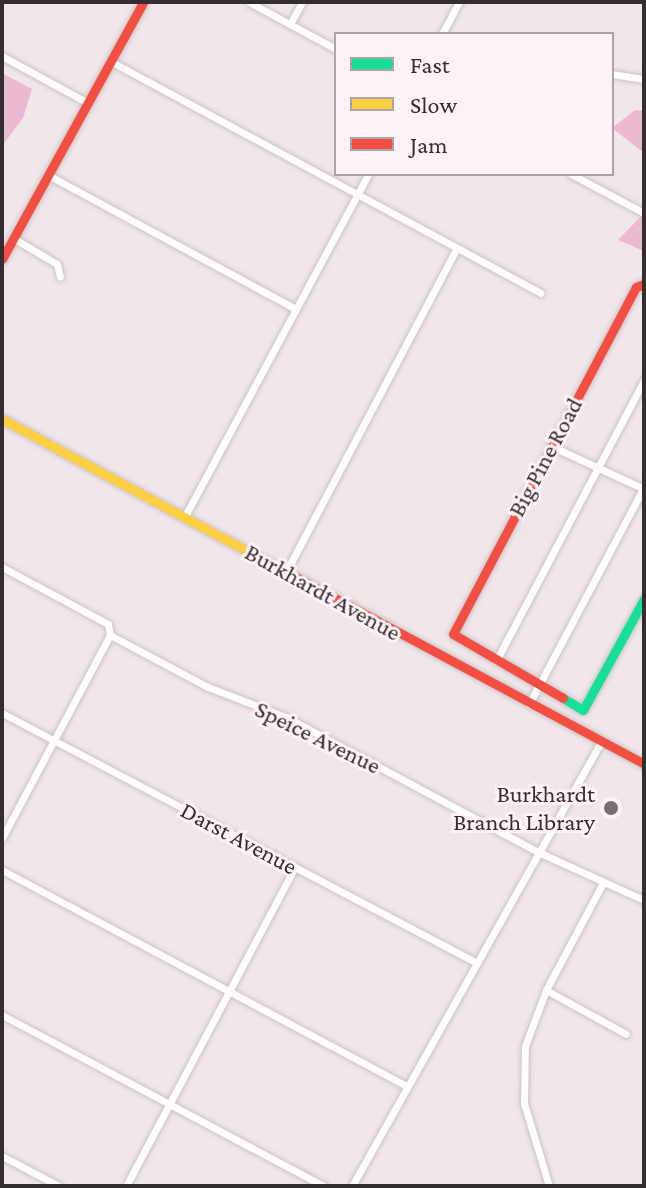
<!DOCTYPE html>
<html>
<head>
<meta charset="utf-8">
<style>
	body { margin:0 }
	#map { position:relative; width:646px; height:1188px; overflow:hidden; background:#f1e7eb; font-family:"Crimson Pro",serif }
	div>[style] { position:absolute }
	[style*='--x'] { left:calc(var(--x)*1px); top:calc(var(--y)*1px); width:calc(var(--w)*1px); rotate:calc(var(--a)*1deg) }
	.forest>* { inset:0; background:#ecbad0 }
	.roads { filter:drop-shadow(0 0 2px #cbc3c6) drop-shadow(0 0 2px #cbc3c6) }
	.street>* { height:7px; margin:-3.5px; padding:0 3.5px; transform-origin:3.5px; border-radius:3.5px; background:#fdfbfc }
	.fast>* { height:9px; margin:-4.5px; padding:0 4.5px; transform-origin:4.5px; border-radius:4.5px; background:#16e098 }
	.slow>* { height:9px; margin:-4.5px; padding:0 4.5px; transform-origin:4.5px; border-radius:4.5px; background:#ffcf43 }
	.jam>* { height:9px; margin:-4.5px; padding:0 4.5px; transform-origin:4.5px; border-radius:4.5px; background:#f24e42 }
	.dots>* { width:22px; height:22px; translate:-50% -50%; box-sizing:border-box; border:4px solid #fdf3f7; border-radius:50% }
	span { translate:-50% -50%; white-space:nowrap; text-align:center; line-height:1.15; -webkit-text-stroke:6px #fdf3f7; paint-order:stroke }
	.street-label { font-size:24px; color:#352e31 }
	.poi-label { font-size:24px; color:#352e31 }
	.right { translate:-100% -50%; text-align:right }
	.frame { position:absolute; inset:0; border:4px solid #352e31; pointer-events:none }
	.legend { position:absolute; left:334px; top:32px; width:280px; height:144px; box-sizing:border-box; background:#fdf3f7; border:2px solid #ada4a8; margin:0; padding:10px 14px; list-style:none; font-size:24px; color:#352e31 }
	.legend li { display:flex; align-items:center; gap:16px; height:40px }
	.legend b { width:40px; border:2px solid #ada4a8 }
</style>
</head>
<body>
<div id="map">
	<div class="forest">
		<i style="clip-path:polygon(2px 73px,32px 89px,23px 118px,2px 146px)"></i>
		<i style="clip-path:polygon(635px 110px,644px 111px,644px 153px,612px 128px)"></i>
		<i style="clip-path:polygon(644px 213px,644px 251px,618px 240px)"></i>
	</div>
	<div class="roads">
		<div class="street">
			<i style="--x:249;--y:2;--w:99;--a:28.4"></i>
			<i style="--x:290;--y:24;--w:25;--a:-61"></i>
			<i style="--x:442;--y:34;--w:36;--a:-62"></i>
			<i style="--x:2;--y:56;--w:98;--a:28.7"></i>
			<i style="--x:110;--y:61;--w:489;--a:28.3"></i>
			<i style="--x:612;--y:74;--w:32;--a:9"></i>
			<i style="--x:571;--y:174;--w:83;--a:28.1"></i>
			<i style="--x:48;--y:175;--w:282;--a:28.4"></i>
			<i style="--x:13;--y:238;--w:51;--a:30.6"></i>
			<i style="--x:57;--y:264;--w:13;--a:77"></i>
			<i style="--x:551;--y:446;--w:102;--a:24.8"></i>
			<i style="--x:185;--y:516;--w:388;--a:-61.8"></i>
			<i style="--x:2;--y:567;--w:120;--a:28.3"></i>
			<i style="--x:108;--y:624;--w:11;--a:80"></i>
			<i style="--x:286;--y:572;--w:366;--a:-62.2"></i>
			<i style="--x:110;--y:635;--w:111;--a:28"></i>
			<i style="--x:208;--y:687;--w:86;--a:21.2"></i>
			<i style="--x:288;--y:718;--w:284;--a:28.2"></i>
			<i style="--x:538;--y:852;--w:116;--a:24.4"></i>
			<i style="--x:496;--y:661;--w:318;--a:-62.2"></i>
			<i style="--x:529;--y:704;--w:243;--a:-62.1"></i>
			<i style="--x:2;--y:713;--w:535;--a:27.76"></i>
			<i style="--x:2;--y:838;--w:230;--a:-62"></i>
			<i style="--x:2;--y:870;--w:458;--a:28.1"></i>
			<i style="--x:546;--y:990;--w:91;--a:28.8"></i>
			<i style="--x:2;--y:1015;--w:365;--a:28"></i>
			<i style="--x:2;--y:1156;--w:64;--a:27.8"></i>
			<i style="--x:126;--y:1186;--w:361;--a:-62.1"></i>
			<i style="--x:352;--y:1186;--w:509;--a:-60.72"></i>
			<i style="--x:549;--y:1186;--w:87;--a:-106.8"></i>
			<i style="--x:524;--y:1103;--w:57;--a:-89"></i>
			<i style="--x:525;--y:1046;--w:60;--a:-69.4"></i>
			<i style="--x:546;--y:990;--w:121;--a:-62"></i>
		</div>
		<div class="fast">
			<i style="--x:563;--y:698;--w:23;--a:31"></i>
			<i style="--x:583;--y:710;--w:127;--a:-61.2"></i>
		</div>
		<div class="slow">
			<i style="--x:2;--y:419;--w:315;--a:28.3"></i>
		</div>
		<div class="jam">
			<i style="--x:2;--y:259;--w:293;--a:-61.2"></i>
			<i style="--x:279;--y:568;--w:414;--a:28.2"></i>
			<i style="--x:563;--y:698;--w:127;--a:-149.8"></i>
			<i style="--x:453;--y:634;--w:392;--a:-62.2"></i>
			<i style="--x:636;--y:287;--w:9;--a:-21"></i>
		</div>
	</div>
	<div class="dots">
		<i style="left:611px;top:808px;background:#776f72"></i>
	</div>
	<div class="street-label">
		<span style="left:545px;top:457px;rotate:-62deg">Big Pine Road</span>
		<span style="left:323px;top:592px;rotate:29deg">Burkhardt Avenue</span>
		<span style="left:318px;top:737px;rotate:26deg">Speice Avenue</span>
		<span style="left:239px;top:838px;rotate:28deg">Darst Avenue</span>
	</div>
	<div class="poi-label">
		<span class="right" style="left:595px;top:808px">Burkhardt<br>Branch Library</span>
	</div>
	<div class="frame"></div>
	<ul class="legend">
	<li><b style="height:10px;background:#16e098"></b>Fast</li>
	<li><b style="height:10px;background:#ffcf43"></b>Slow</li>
	<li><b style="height:10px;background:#f24e42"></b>Jam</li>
	</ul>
</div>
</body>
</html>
